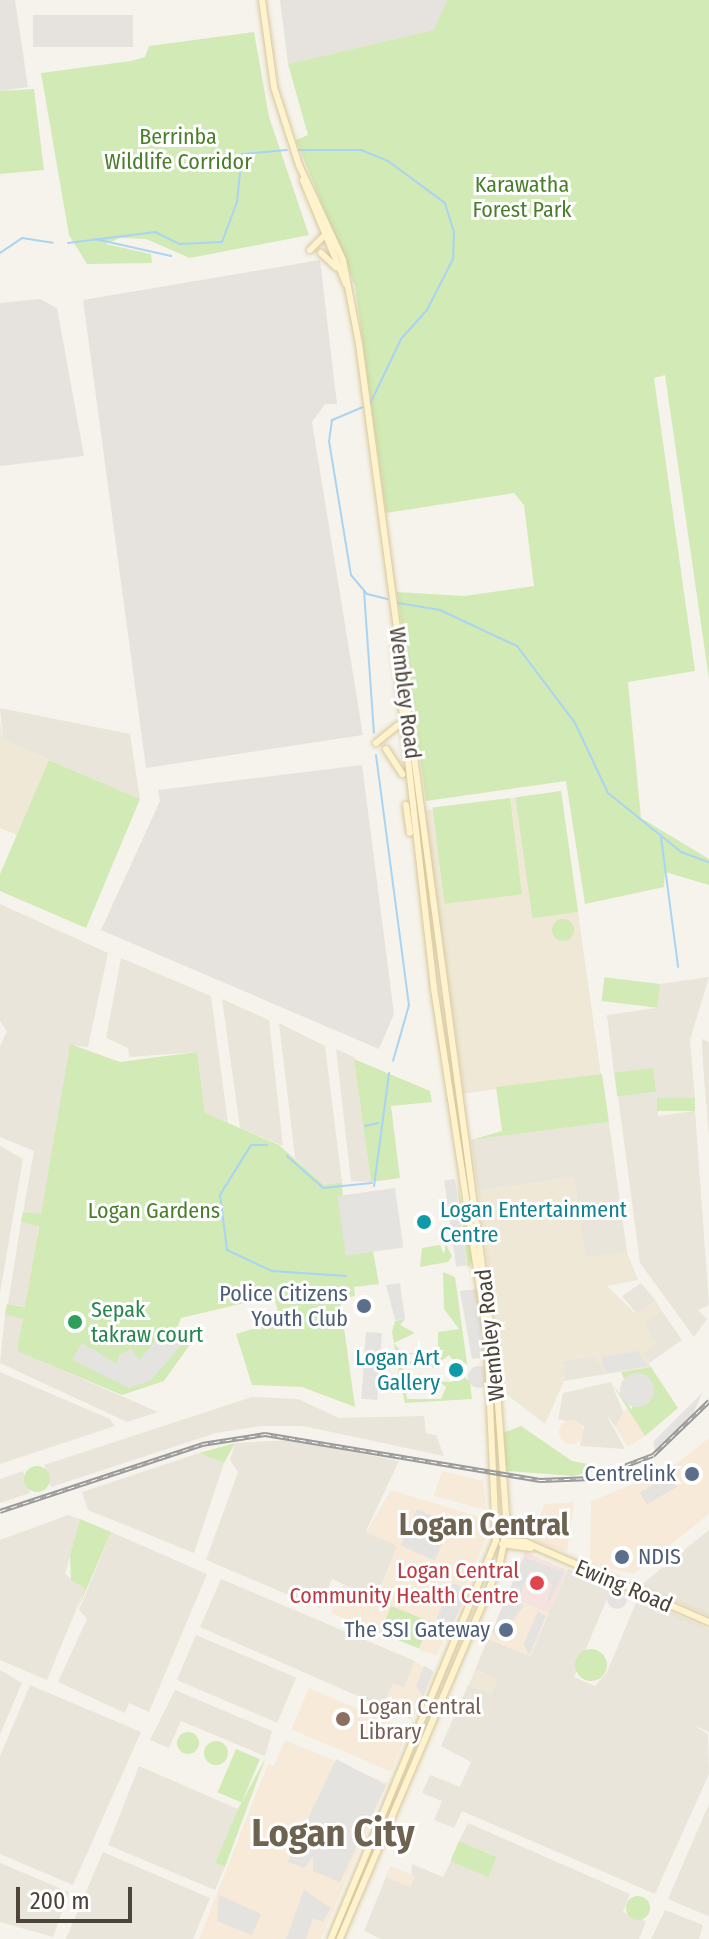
<!DOCTYPE html>
<html>
<head>
<meta charset="utf-8">
<style>
	body { margin:0 }
	#map { position:relative; width:709px; height:1939px; overflow:hidden; background:#f6f3ec; font-family:"Fira Sans Condensed",sans-serif }
	div>[style] { position:absolute }
	[style*='--x'] { left:calc(var(--x)*1px); top:calc(var(--y)*1px); width:calc(var(--w)*1px); rotate:calc(var(--a)*1deg) }
	.residential>* { inset:0; background:#eae5da; transform-origin:0 0 }
	.commercial>* { inset:0; background:#f7ead8; transform-origin:0 0 }
	.round { border-radius:50% }
	.industrial>* { inset:0; background:#e6e2dd; transform-origin:0 0 }
	.education>* { inset:0; background:#efe8d6; transform-origin:0 0 }
	.medical>* { inset:0; background:#f6e3e0; transform-origin:0 0 }
	.green>* { inset:0; background:#d2eab5; transform-origin:0 0 }
	.parking>* { inset:0; background:#e5e3e0; transform-origin:0 0 }
	.stream>* { height:2px; margin:-1px; padding:0 1px; transform-origin:1px; border-radius:1px; background:#a9d4f2 }
	.roads { filter:drop-shadow(0 0 2px #d6c79b) drop-shadow(0 0 2px #d6c79b) }
	.secondary>* { height:6px; margin:-3px; padding:0 3px; transform-origin:3px; border-radius:3px; background:#fff3cd }
	.rail>* { height:5px; margin-top:-2.5px; transform-origin:0; background:repeating-linear-gradient(90deg,#fff 0 6px,#9a9a9a 0 12px); box-sizing:border-box; border-block:2px solid #9a9a9a }
	.dots>* { width:22px; height:22px; translate:-50% -50%; box-sizing:border-box; border:4px solid #fff; border-radius:50% }
	span { translate:-50% -50%; white-space:nowrap; text-align:center; line-height:1.15; -webkit-text-stroke:6px #fff; paint-order:stroke }
	.park-label { font-size:22px; color:#4a7f2a }
	.street-label { font-size:22px; color:#4b4439 }
	.culture-label { font-size:22px; color:#0d838f }
	.left { translate:0 -50%; text-align:left }
	.right { translate:-100% -50%; text-align:right }
	.service-label { font-size:22px; color:#4e5e75 }
	.leisure-label { font-size:22px; color:#27864d }
	.health-label { font-size:22px; color:#be3a42 }
	.education-label { font-size:22px; color:#785e54 }
	.district-label { font-size:30px; color:#6e6250; font-weight:700 }
	.town-label { font-size:38px; color:#6e6250; font-weight:700 }
	.scale { position:absolute; left:16px; top:1887px; width:116px; height:36px; box-sizing:border-box; border:4px solid #4b4439; border-top:0; padding-left:10px; font-size:24px; line-height:28px; white-space:nowrap; color:#4b4439; -webkit-text-stroke:6px #fff; paint-order:stroke }
</style>
</head>
<body>
<div id="map">
	<div class="residential">
		<i style="clip-path:polygon(0 708px,130px 734px,140px 799px,3px 740px)"></i>
		<i style="clip-path:polygon(0 904px,108px 953px,88px 1047px,70px 1045px,41px 1215px,23px 1212px,34px 1151px,0 1137px,0 1046px,7px 1031px,0 1021px)"></i>
		<i style="clip-path:polygon(121px 958px,211px 996px,228px 1123px,205px 1113px,197px 1052px,129px 1057px,128px 1048px,106px 1038px)"></i>
		<i style="clip-path:polygon(709px 977px,690px 1040px,695px 1098px,657px 1103px,658px 1116px,695px 1111px,709px 1305px,698px 1310px,707px 1319px,694px 1337px,640px 1263px,618px 1096px,655px 1092px,653px 1069px,614px 1073px,607px 1015px,656px 1008px,660px 984px)"></i>
		<i style="clip-path:polygon(222px 999px,269px 1020px,283px 1146px,240px 1128px)"></i>
		<i style="clip-path:polygon(279px 1023px,325px 1046px,342px 1182px,324px 1185px,295px 1158px)"></i>
		<i style="clip-path:polygon(702px 1039px,709px 1042px,709px 1138px,703px 1064px)"></i>
		<i style="clip-path:polygon(336px 1049px,354px 1057px,371px 1182px,351px 1181px)"></i>
		<i style="clip-path:polygon(609px 1122px,627px 1252px,585px 1258px,574px 1177px,478px 1191px,471px 1140px)"></i>
		<i style="clip-path:polygon(0 1146px,23px 1159px,0 1293px)"></i>
		<i style="left:21px;top:1222px;width:18px;height:83px;rotate:9deg"></i>
		<i style="clip-path:polygon(641px 1283px,656px 1301px,637px 1314px,622px 1296px)"></i>
		<i style="clip-path:polygon(662px 1311px,682px 1340px,649px 1363px,642px 1353px,656px 1343px,643px 1324px)"></i>
		<i style="clip-path:polygon(5px 1315px,23px 1319px,18px 1351px,158px 1412px,127px 1422px,0 1363px)"></i>
		<i style="clip-path:polygon(595px 1356px,606px 1374px,564px 1381px,562px 1361px)"></i>
		<i style="clip-path:polygon(0 1372px,110px 1419px,115px 1426px,0 1464px)"></i>
		<i style="clip-path:polygon(611px 1382px,626px 1419px,615px 1426px,606px 1414px,625px 1449px,580px 1446px,584px 1426px,558px 1419px,563px 1393px)"></i>
		<i style="clip-path:polygon(252px 1397px,298px 1399px,339px 1418px,424px 1416px,426px 1433px,436px 1435px,444px 1456px,303px 1426px,261px 1426px,216px 1433px,51px 1487px,44px 1465px)"></i>
		<i style="clip-path:polygon(291px 1440px,399px 1461px,366px 1531px,398px 1546px,375px 1599px,332px 1579px,320px 1608px,206px 1560px,238px 1472px,230px 1460px,235px 1443px)"></i>
		<i style="clip-path:polygon(199px 1453px,224px 1463px,194px 1553px,88px 1510px,82px 1492px)"></i>
		<i style="clip-path:polygon(23px 1471px,30px 1493px,0 1503px,0 1479px)"></i>
		<i style="clip-path:polygon(68px 1515px,80px 1519px,65px 1574px,85px 1588px,47px 1680px,0 1660px,0 1540px)"></i>
		<i style="clip-path:polygon(709px 1530px,709px 1616px,641px 1586px,641px 1585px)"></i>
		<i style="clip-path:polygon(111px 1532px,207px 1574px,149px 1712px,129px 1703px,125px 1713px,58px 1682px,87px 1619px,79px 1610px)"></i>
		<i style="clip-path:polygon(568px 1569px,612px 1587px,574px 1677px,595px 1686px,607px 1672px,638px 1598px,709px 1629px,709px 1732px,693px 1725px,708px 1734px,709px 1774px,655px 1894px,462px 1811px,454px 1828px,434px 1820px,442px 1801px,422px 1793px,430px 1775px,460px 1787px,471px 1762px,441px 1746px,468px 1685px,491px 1694px,497px 1679px,475px 1670px,488px 1639px,530px 1656px)"></i>
		<i style="clip-path:polygon(221px 1579px,415px 1661px,404px 1688px,393px 1684px,383px 1707px,200px 1627px)"></i>
		<i style="left:196px;top:1635px;width:109px;height:49px;rotate:23deg"></i>
		<i style="clip-path:polygon(0 1670px,22px 1683px,0 1734px)"></i>
		<i style="clip-path:polygon(30px 1685px,141px 1732px,73px 1885px,0 1854px,0 1756px)"></i>
		<i style="clip-path:polygon(175px 1690px,272px 1731px,265px 1756px,181px 1721px,169px 1748px,150px 1740px)"></i>
		<i style="clip-path:polygon(139px 1766px,238px 1809px,215px 1863px,225px 1867px,215px 1890px,108px 1845px)"></i>
		<i style="clip-path:polygon(709px 1804px,709px 1916px,708px 1916px,668px 1899px)"></i>
		<i style="clip-path:polygon(468px 1823px,630px 1894px,623px 1912px,646px 1921px,639px 1939px,381px 1939px,364px 1931px,386px 1877px,410px 1887px,412px 1864px,443px 1877px,451px 1861px,486px 1876px,497px 1857px,459px 1841px)"></i>
		<i style="clip-path:polygon(103px 1852px,210px 1898px,193px 1939px,66px 1939px)"></i>
		<i style="clip-path:polygon(0 1863px,69px 1892px,53px 1937px,0 1922px)"></i>
		<i style="clip-path:polygon(665px 1910px,703px 1925px,699px 1939px,651px 1939px)"></i>
	</div>
	<div class="commercial">
		<i style="clip-path:polygon(627px 1407px,645px 1436px,628px 1447px,615px 1427px)"></i>
		<i class="round" style="left:559px;top:1420px;width:24px;height:24px"></i>
		<i style="clip-path:polygon(709px 1438px,709px 1514px,633px 1574px,590px 1563px,591px 1501px,667px 1471px)"></i>
		<i style="clip-path:polygon(442px 1471px,483px 1481px,486px 1510px,434px 1496px)"></i>
		<i style="clip-path:polygon(391px 1490px,486px 1519px,490px 1529px,437px 1655px,419px 1650px,430px 1622px,391px 1607px,380px 1633px,331px 1613px,343px 1585px,376px 1598px,397px 1546px,366px 1532px)"></i>
		<i style="clip-path:polygon(574px 1502px,567px 1552px,530px 1539px,545px 1504px)"></i>
		<i style="left:507px;top:1595px;width:45px;height:48px;rotate:22deg"></i>
		<i style="clip-path:polygon(415px 1661px,434px 1673px,412px 1720px,383px 1707px,393px 1683px,404px 1688px)"></i>
		<i style="left:309px;top:1688px;width:108px;height:45px;rotate:23deg"></i>
		<i style="clip-path:polygon(285px 1740px,387px 1783px,321px 1939px,199px 1939px,268px 1764px,274px 1766px)"></i>
		<i style="left:390px;top:1866px;width:27px;height:12px;rotate:22deg"></i>
	</div>
	<div class="industrial">
		<i style="clip-path:polygon(0 0,15px 0,28px 87px,0 91px)"></i>
		<i style="clip-path:polygon(280px 0,447px 0,435px 30px,288px 64px)"></i>
		<i style="left:133px;top:15px;width:32px;height:100px;rotate:90deg"></i>
		<i style="clip-path:polygon(320px 260px,337px 404px,325px 404px,312px 422px,363px 735px,146px 768px,83px 300px)"></i>
		<i style="clip-path:polygon(40px 299px,57px 308px,84px 456px,0 466px,0 303px)"></i>
		<i style="clip-path:polygon(362px 765px,394px 1014px,379px 1049px,101px 930px,160px 801px,158px 790px)"></i>
	</div>
	<div class="education">
		<i style="clip-path:polygon(0 722px,3px 740px,49px 760px,17px 835px,0 828px)"></i>
		<i style="left:561px;top:791px;width:286px;height:138px;rotate:82deg"></i>
		<i style="clip-path:polygon(574px 1177px,585px 1257px,627px 1252px,638px 1280px,607px 1286px,636px 1314px,656px 1301px,662px 1311px,644px 1324px,656px 1343px,643px 1353px,651px 1367px,606px 1374px,594px 1356px,562px 1361px,564px 1381px,545px 1424px,506px 1394px,478px 1191px)"></i>
		<i style="left:475px;top:1670px;width:24px;height:17px;rotate:22deg"></i>
	</div>
	<div class="medical">
		<i style="left:525px;top:1552px;width:46px;height:47px;rotate:23deg"></i>
	</div>
	<div class="green">
		<i style="clip-path:polygon(447px 0,709px 0,709px 679px,665px 375px,654px 378px,695px 671px,628px 682px,641px 818px,709px 859px,709px 885px,665px 872px,664px 887px,585px 904px,566px 781px,426px 801px,397px 592px,464px 596px,534px 586px,524px 505px,514px 493px,386px 513px,355px 286px,296px 140px,308px 135px,288px 64px,434px 30px)"></i>
		<i style="clip-path:polygon(254px 32px,269px 117px,309px 235px,190px 258px,146px 239px,120px 238px,106px 244px,151px 254px,152px 263px,87px 264px,69px 235px,41px 73px,131px 61px,145px 57px,149px 46px)"></i>
		<i style="clip-path:polygon(34px 89px,44px 170px,0 174px,0 91px)"></i>
		<i style="clip-path:polygon(49px 760px,140px 799px,86px 928px,0 891px,0 874px)"></i>
		<i style="left:561px;top:791px;width:122px;height:46px;rotate:82deg"></i>
		<i style="left:510px;top:798px;width:97px;height:78px;rotate:83deg"></i>
		<i class="round" style="left:552px;top:919px;width:22px;height:22px"></i>
		<i style="left:660px;top:984px;width:24px;height:56px;rotate:97deg"></i>
		<i style="clip-path:polygon(70px 1044px,120px 1062px,197px 1052px,205px 1113px,279px 1145px,324px 1185px,342px 1182px,346px 1255px,373px 1251px,379px 1284px,354px 1287px,355px 1296px,340px 1299px,355px 1407px,302px 1387px,252px 1385px,236px 1334px,280px 1320px,274px 1296px,181px 1318px,177px 1328px,191px 1343px,164px 1381px,122px 1395px,17px 1351px,23px 1319px,5px 1315px,7px 1304px,25px 1307px,39px 1226px,21px 1222px,23px 1212px,41px 1214px)"></i>
		<i style="clip-path:polygon(354px 1059px,430px 1091px,432px 1102px,391px 1106px,400px 1178px,371px 1182px)"></i>
		<i style="left:653px;top:1068px;width:24px;height:39px;rotate:83deg"></i>
		<i style="clip-path:polygon(602px 1074px,609px 1122px,471px 1140px,502px 1131px,496px 1087px)"></i>
		<i style="left:695px;top:1098px;width:13px;height:38px;rotate:90deg"></i>
		<i style="clip-path:polygon(456px 1178px,473px 1259px,468px 1269px)"></i>
		<i style="clip-path:polygon(446px 1244px,452px 1256px,448px 1262px,420px 1267px,422px 1248px,440px 1245px,444px 1254px)"></i>
		<i style="clip-path:polygon(443px 1272px,455px 1277px,467px 1363px,461px 1371px,449px 1355px,432px 1368px,425px 1363px,438px 1347px,438px 1332px,459px 1329px,444px 1309px)"></i>
		<i style="clip-path:polygon(405px 1319px,400px 1325px,415px 1333px,394px 1343px,402px 1353px,417px 1353px,401px 1356px,395px 1349px,392px 1332px,395px 1321px)"></i>
		<i style="clip-path:polygon(413px 1361px,418px 1364px,402px 1365px,407px 1399px,441px 1399px,446px 1387px,438px 1381px,452px 1382px,458px 1373px,470px 1381px,472px 1399px,405px 1403px,398px 1370px,402px 1363px)"></i>
		<i style="clip-path:polygon(651px 1367px,678px 1408px,645px 1436px,611px 1382px,632px 1410px,633px 1374px,624px 1379px,621px 1372px)"></i>
		<i style="clip-path:polygon(521px 1426px,572px 1461px,609px 1468px,573px 1476px,507px 1471px,503px 1433px)"></i>
		<i style="clip-path:polygon(235px 1443px,224px 1463px,199px 1453px)"></i>
		<i class="round" style="left:24px;top:1466px;width:26px;height:26px"></i>
		<i style="clip-path:polygon(80px 1519px,111px 1532px,77px 1611px,85px 1588px,71px 1580px,70px 1555px)"></i>
		<i style="left:391px;top:1606px;width:42px;height:29px;rotate:22deg"></i>
		<i class="round" style="left:575px;top:1649px;width:32px;height:32px"></i>
		<i class="round" style="left:177px;top:1732px;width:22px;height:22px"></i>
		<i class="round" style="left:204px;top:1741px;width:24px;height:24px"></i>
		<i style="left:236px;top:1749px;width:26px;height:47px;rotate:23deg"></i>
		<i style="clip-path:polygon(266px 1757px,225px 1867px,215px 1863px,238px 1809px)"></i>
		<i style="left:459px;top:1841px;width:41px;height:22px;rotate:23deg"></i>
		<i class="round" style="left:626px;top:1896px;width:24px;height:24px"></i>
	</div>
	<div class="parking">
		<i style="left:455px;top:1179px;width:87px;height:11px;rotate:82deg"></i>
		<i style="left:395px;top:1188px;width:60px;height:58px;rotate:82deg"></i>
		<i style="clip-path:polygon(400px 1283px,405px 1319px,395px 1320px,386px 1285px)"></i>
		<i style="clip-path:polygon(477px 1289px,486px 1357px,472px 1359px,460px 1291px)"></i>
		<i style="left:366px;top:1332px;width:16px;height:67px;rotate:4deg"></i>
		<i style="clip-path:polygon(157px 1340px,184px 1342px,150px 1381px,129px 1388px,72px 1360px,82px 1343px,117px 1364px,119px 1355px,132px 1349px,139px 1360px)"></i>
		<i style="clip-path:polygon(638px 1351px,648px 1366px,608px 1373px,602px 1365px,602px 1357px)"></i>
		<i class="round" style="left:468px;top:1366px;width:22px;height:22px"></i>
		<i class="round" style="left:620px;top:1373px;width:34px;height:34px"></i>
		<i style="clip-path:polygon(703px 1392px,690px 1420px,655px 1451px,653px 1442px)"></i>
		<i style="left:670px;top:1475px;width:14px;height:35px;rotate:60deg"></i>
		<i style="left:417px;top:1509px;width:37px;height:40px;rotate:24deg"></i>
		<i style="clip-path:polygon(524px 1557px,564px 1572px,545px 1610px,552px 1583px,530px 1571px,518px 1599px,508px 1595px)"></i>
		<i style="left:453px;top:1583px;width:17px;height:40px;rotate:25deg"></i>
		<i class="round" style="left:607px;top:1589px;width:20px;height:20px"></i>
		<i style="clip-path:polygon(506px 1598px,524px 1605px,499px 1640px,492px 1632px)"></i>
		<i style="clip-path:polygon(538px 1611px,546px 1616px,529px 1656px,524px 1644px)"></i>
		<i style="clip-path:polygon(424px 1666px,433px 1671px,423px 1696px,416px 1686px)"></i>
		<i style="clip-path:polygon(336px 1759px,386px 1785px,340px 1882px,313px 1871px,313px 1857px,304px 1868px,288px 1862px)"></i>
		<i style="clip-path:polygon(304px 1890px,331px 1908px,323px 1922px,313px 1918px,306px 1939px,286px 1939px)"></i>
		<i style="clip-path:polygon(219px 1895px,261px 1914px,252px 1935px,217px 1921px)"></i>
	</div>
	<div class="stream">
		<i style="--x:296;--y:150;--w:65;--a:0"></i>
		<i style="--x:361;--y:150;--w:29;--a:22"></i>
		<i style="--x:388;--y:161;--w:71;--a:36.4"></i>
		<i style="--x:445;--y:203;--w:31;--a:73"></i>
		<i style="--x:454;--y:233;--w:26;--a:92"></i>
		<i style="--x:453;--y:259;--w:57;--a:117"></i>
		<i style="--x:427;--y:310;--w:39;--a:132"></i>
		<i style="--x:401;--y:339;--w:72;--a:115.5"></i>
		<i style="--x:95;--y:239;--w:78;--a:12.6"></i>
		<i style="--x:68;--y:243;--w:88;--a:-7.2"></i>
		<i style="--x:155;--y:232;--w:28;--a:26"></i>
		<i style="--x:180;--y:244;--w:42;--a:-2.7"></i>
		<i style="--x:222;--y:242;--w:43;--a:-69.4"></i>
		<i style="--x:237;--y:202;--w:48;--a:-84.1"></i>
		<i style="--x:242;--y:154;--w:45;--a:-5.1"></i>
		<i style="--x:0;--y:253;--w:27;--a:-34"></i>
		<i style="--x:22;--y:238;--w:31;--a:9"></i>
		<i style="--x:363;--y:407;--w:34;--a:157"></i>
		<i style="--x:332;--y:420;--w:21;--a:98"></i>
		<i style="--x:329;--y:441;--w:136;--a:80.7"></i>
		<i style="--x:351;--y:575;--w:25;--a:50"></i>
		<i style="--x:367;--y:594;--w:21;--a:14"></i>
		<i style="--x:364;--y:591;--w:142;--a:86"></i>
		<i style="--x:398;--y:603;--w:43;--a:9.5"></i>
		<i style="--x:440;--y:610;--w:85;--a:25.1"></i>
		<i style="--x:517;--y:646;--w:96;--a:53"></i>
		<i style="--x:575;--y:723;--w:77;--a:64.8"></i>
		<i style="--x:608;--y:793;--w:94;--a:38.9"></i>
		<i style="--x:681;--y:852;--w:30;--a:20"></i>
		<i style="--x:376;--y:755;--w:252;--a:82.5"></i>
		<i style="--x:409;--y:1005;--w:58;--a:105.9"></i>
		<i style="--x:661;--y:837;--w:131;--a:82.5"></i>
		<i style="--x:365;--y:1126;--w:14;--a:-12"></i>
		<i style="--x:267;--y:1145;--w:16;--a:180"></i>
		<i style="--x:251;--y:1145;--w:59;--a:121.8"></i>
		<i style="--x:220;--y:1195;--w:55;--a:82.7"></i>
		<i style="--x:227;--y:1250;--w:50;--a:25"></i>
		<i style="--x:272;--y:1271;--w:74;--a:3.9"></i>
		<i style="--x:287;--y:1156;--w:48;--a:41.6"></i>
		<i style="--x:323;--y:1188;--w:49;--a:-5.8"></i>
		<i style="--x:374;--y:1186;--w:114;--a:-82.4"></i>
	</div>
	<div class="roads">
		<div class="secondary">
			<i style="--x:262;--y:0;--w:88;--a:82.1"></i>
			<i style="--x:274;--y:87;--w:82;--a:72.2"></i>
			<i style="--x:299;--y:165;--w:105;--a:65.1"></i>
			<i style="--x:343;--y:260;--w:86;--a:79.2"></i>
			<i style="--x:359;--y:344;--w:1027;--a:82.39"></i>
			<i style="--x:495;--y:1362;--w:167;--a:85.9"></i>
			<i style="--x:507;--y:1529;--w:35;--a:102"></i>
			<i style="--x:500;--y:1563;--w:409;--a:113.1"></i>
			<i style="--x:303;--y:180;--w:113;--a:67.5"></i>
			<i style="--x:310;--y:250;--w:23;--a:-45"></i>
			<i style="--x:321;--y:253;--w:21;--a:43"></i>
			<i style="--x:376;--y:743;--w:28;--a:-39"></i>
			<i style="--x:386;--y:749;--w:30;--a:57"></i>
			<i style="--x:406;--y:805;--w:28;--a:82"></i>
			<i style="--x:504;--y:1541;--w:21;--a:3"></i>
			<i style="--x:525;--y:1542;--w:201;--a:23.5"></i>
			<i style="--x:502;--y:1544;--w:29;--a:8"></i>
			<i style="--x:331;--y:1939;--w:431;--a:-67.5"></i>
			<i style="--x:496;--y:1541;--w:206;--a:-92.5"></i>
			<i style="--x:487;--y:1335;--w:351;--a:-98.7"></i>
			<i style="--x:434;--y:988;--w:344;--a:-96.5"></i>
		</div>
	</div>
	<div class="rail">
		<i style="--x:0;--y:1511;--w:213;--a:-18.3"></i>
		<i style="--x:202;--y:1444;--w:64;--a:-9"></i>
		<i style="--x:265;--y:1434;--w:279;--a:9.5"></i>
		<i style="--x:540;--y:1480;--w:52;--a:-2.2"></i>
		<i style="--x:592;--y:1478;--w:65;--a:-20.7"></i>
		<i style="--x:653;--y:1455;--w:78;--a:-44"></i>
	</div>
	<div class="dots">
		<i style="left:424px;top:1222px;background:#0f9aa8"></i>
		<i style="left:364px;top:1306px;background:#5c6f8a"></i>
		<i style="left:75px;top:1322px;background:#2e9e5b"></i>
		<i style="left:456px;top:1370px;background:#0f9aa8"></i>
		<i style="left:692px;top:1474px;background:#5c6f8a"></i>
		<i style="left:622px;top:1557px;background:#5c6f8a"></i>
		<i style="left:537px;top:1583px;background:#e0444e"></i>
		<i style="left:506px;top:1630px;background:#5c6f8a"></i>
		<i style="left:343px;top:1719px;background:#8d6e63"></i>
	</div>
	<div class="park-label">
		<span style="left:178px;top:149px">Berrinba<br>Wildlife Corridor</span>
		<span style="left:522px;top:197px">Karawatha<br>Forest Park</span>
		<span style="left:154px;top:1211px">Logan Gardens</span>
	</div>
	<div class="street-label">
		<span style="left:405px;top:693px;rotate:83deg">Wembley Road</span>
		<span style="left:490px;top:1335px;rotate:-96deg">Wembley Road</span>
		<span style="left:624px;top:1586px;rotate:23deg">Ewing Road</span>
	</div>
	<div class="culture-label">
		<span class="left" style="left:440px;top:1222px">Logan Entertainment<br>Centre</span>
		<span class="right" style="left:440px;top:1370px">Logan Art<br>Gallery</span>
	</div>
	<div class="service-label">
		<span class="right" style="left:348px;top:1306px">Police Citizens<br>Youth Club</span>
		<span class="right" style="left:676px;top:1474px">Centrelink</span>
		<span class="left" style="left:638px;top:1557px">NDIS</span>
		<span class="right" style="left:490px;top:1630px">The SSI Gateway</span>
	</div>
	<div class="leisure-label">
		<span class="left" style="left:91px;top:1322px">Sepak<br>takraw court</span>
	</div>
	<div class="health-label">
		<span class="right" style="left:519px;top:1583px">Logan Central<br>Community Health Centre</span>
	</div>
	<div class="education-label">
		<span class="left" style="left:359px;top:1719px">Logan Central<br>Library</span>
	</div>
	<div class="district-label">
		<span style="left:484px;top:1525px">Logan Central</span>
	</div>
	<div class="town-label">
		<span style="left:333px;top:1834px">Logan City</span>
	</div>
	<div class="scale">200 m</div>
</div>
</body>
</html>
